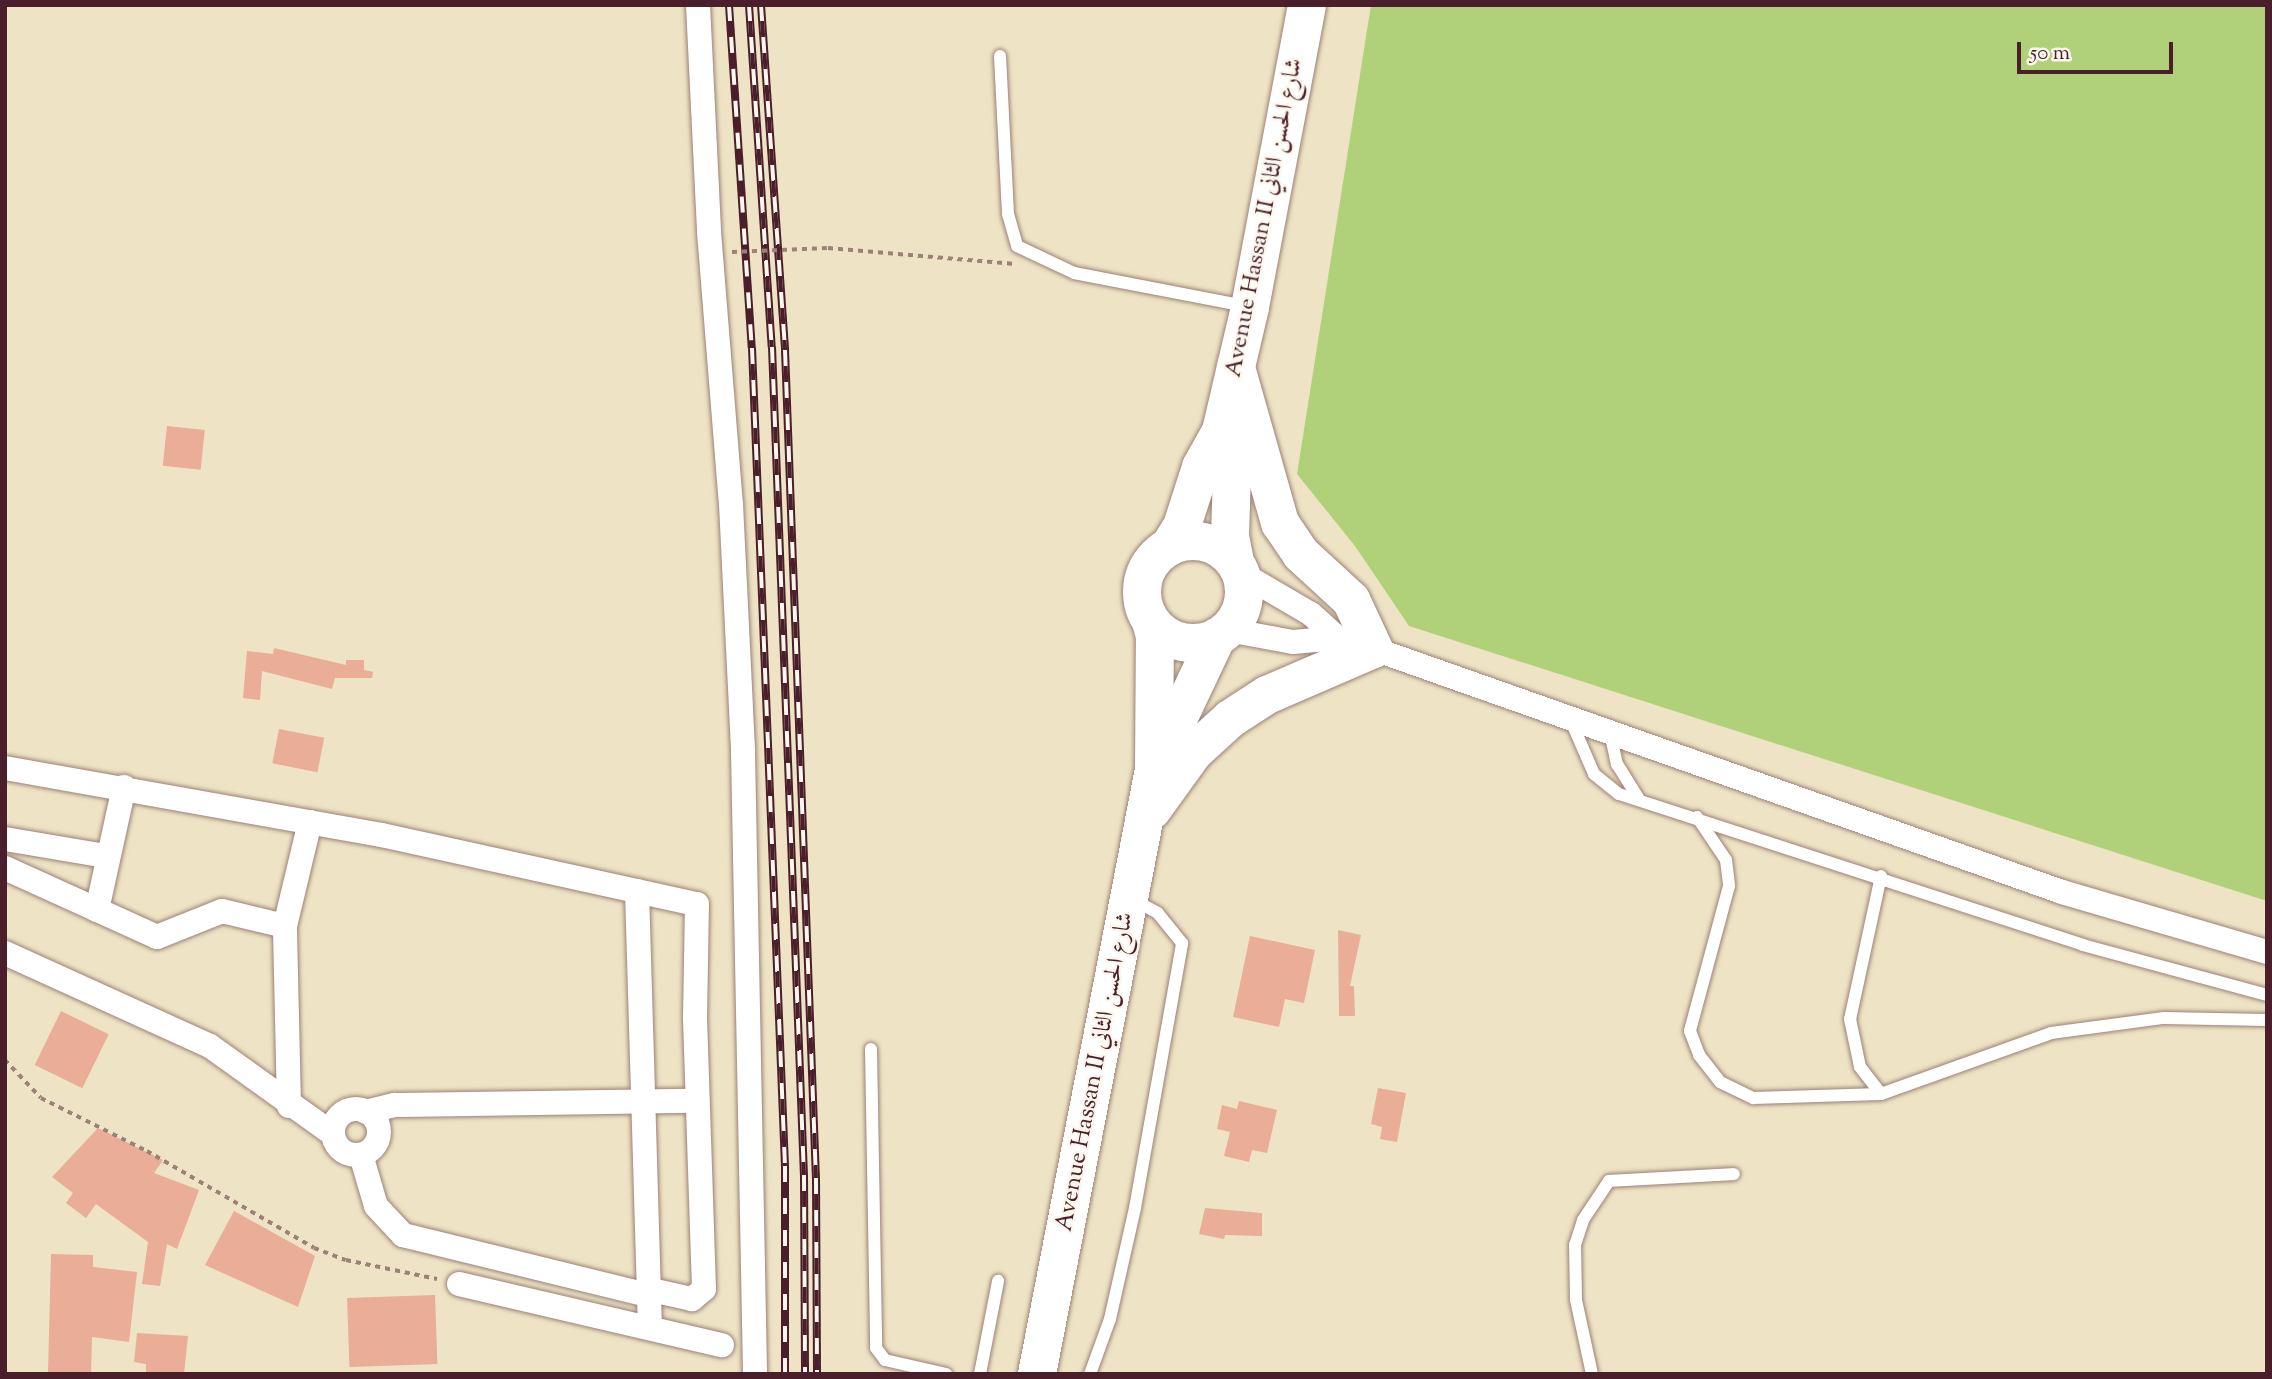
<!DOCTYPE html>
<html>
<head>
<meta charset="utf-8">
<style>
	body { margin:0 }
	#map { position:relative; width:2272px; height:1379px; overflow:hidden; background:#eee3c4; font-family:"Sorts Mill Goudy",Amiri,serif }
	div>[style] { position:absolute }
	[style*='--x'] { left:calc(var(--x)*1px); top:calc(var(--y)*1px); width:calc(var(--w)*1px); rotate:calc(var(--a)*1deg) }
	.green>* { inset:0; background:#b0d179 }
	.building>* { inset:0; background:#e9ad98; transform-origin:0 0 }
	.path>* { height:3.5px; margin-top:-1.75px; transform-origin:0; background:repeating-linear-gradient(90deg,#9c8178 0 5px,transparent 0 10px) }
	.roads { filter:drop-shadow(0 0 2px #9c8178) drop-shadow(0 0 2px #9c8178) }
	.lane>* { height:12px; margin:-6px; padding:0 6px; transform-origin:6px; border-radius:6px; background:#fff }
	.street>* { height:24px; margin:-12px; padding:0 12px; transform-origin:12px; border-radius:12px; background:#fff }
	.street>.ring { margin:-12px; padding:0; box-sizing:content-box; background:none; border:24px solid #fff; border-radius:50% }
	.primary>* { height:38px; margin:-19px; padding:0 19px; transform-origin:19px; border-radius:19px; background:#fff }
	.primary>.ring { margin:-19px; padding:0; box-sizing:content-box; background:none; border:38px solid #fff; border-radius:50% }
	.rail>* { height:8px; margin-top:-4px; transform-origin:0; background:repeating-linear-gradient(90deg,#fbf7ec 0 16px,#4a1f2b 0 32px); box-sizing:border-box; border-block:2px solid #4a1f2b }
	.path-bridge>* { height:3.5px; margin-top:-1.75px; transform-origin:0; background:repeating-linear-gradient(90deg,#9c8178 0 5px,transparent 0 10px) }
	span { translate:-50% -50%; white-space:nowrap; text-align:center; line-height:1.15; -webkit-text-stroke:5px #fbf7ec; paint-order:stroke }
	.street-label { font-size:24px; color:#4a1f2b }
	.frame { position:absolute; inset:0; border:7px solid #4a1f2b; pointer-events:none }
	.scale { position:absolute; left:2017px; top:42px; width:156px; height:32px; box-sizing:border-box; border:4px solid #4a1f2b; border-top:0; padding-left:9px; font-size:21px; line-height:24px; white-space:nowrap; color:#4a1f2b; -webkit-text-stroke:5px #fbf7ec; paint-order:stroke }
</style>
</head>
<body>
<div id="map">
	<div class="green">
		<i style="clip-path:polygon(1371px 5px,2267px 5px,2267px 901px,1409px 626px,1355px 546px,1297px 474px)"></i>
	</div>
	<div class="building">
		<i style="left:167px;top:426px;width:38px;height:40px;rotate:6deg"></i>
		<i style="clip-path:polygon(274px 648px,346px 665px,346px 660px,364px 660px,364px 670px,373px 672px,372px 678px,335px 678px,332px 689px,262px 671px,260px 700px,243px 698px,247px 651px,273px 654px)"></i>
		<i style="left:279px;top:729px;width:46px;height:35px;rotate:11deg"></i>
		<i style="clip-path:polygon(1338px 930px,1361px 935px,1350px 986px,1354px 986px,1355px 1016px,1339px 1016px)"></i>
		<i style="clip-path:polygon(1250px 936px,1315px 950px,1304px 1003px,1285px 999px,1279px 1027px,1233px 1017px)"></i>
		<i style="left:61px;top:1011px;width:53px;height:60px;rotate:26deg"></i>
		<i style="clip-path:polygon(1378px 1088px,1406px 1093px,1397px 1142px,1380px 1139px,1382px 1127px,1371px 1124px)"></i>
		<i style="clip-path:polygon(1239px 1101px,1277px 1110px,1267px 1153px,1252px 1150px,1249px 1162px,1224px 1156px,1230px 1132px,1217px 1129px,1222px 1105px,1237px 1109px)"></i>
		<i style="clip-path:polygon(98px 1128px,163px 1160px,154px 1173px,199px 1190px,177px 1249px,167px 1244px,160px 1286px,142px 1284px,148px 1242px,96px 1204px,86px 1218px,66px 1203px,73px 1193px,52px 1177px)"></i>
		<i style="clip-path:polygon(1205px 1208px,1262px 1213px,1262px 1236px,1225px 1235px,1224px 1239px,1199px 1234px)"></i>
		<i style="clip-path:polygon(234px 1211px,315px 1256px,298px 1307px,205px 1265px)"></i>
		<i style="clip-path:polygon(51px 1254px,93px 1255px,93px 1267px,137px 1272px,129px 1342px,92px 1337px,91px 1374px,48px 1374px)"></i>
		<i style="left:435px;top:1295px;width:69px;height:88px;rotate:88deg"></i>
		<i style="clip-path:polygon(137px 1333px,188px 1336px,184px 1374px,146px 1374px,146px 1364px,134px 1362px)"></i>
	</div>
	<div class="path">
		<i style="--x:828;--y:248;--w:188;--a:4.9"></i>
		<i style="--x:5;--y:1060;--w:52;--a:46.5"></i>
		<i style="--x:41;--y:1098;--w:119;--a:26.6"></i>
		<i style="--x:147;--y:1151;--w:193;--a:30.1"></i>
		<i style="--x:314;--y:1248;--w:34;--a:21"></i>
		<i style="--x:346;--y:1260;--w:93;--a:11.8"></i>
	</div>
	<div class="roads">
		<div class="lane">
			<i style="--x:1000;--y:56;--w:158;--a:87.1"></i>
			<i style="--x:1008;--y:214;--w:33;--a:74"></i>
			<i style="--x:1017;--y:246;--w:63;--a:25.3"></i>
			<i style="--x:1074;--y:273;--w:175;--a:10.9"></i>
			<i style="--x:1571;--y:721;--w:58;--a:66.5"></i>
			<i style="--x:1594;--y:774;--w:32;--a:39"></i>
			<i style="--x:1619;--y:794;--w:488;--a:18"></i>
			<i style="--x:2083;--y:945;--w:191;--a:15.2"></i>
			<i style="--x:1610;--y:732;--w:33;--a:78"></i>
			<i style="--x:1617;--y:764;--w:40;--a:58"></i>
			<i style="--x:1697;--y:817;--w:52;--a:56"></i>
			<i style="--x:1726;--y:860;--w:26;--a:83"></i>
			<i style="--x:1729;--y:886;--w:150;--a:105.1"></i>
			<i style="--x:1690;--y:1031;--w:26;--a:69"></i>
			<i style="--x:1699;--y:1055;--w:34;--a:52"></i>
			<i style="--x:1720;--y:1082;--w:37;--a:26"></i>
			<i style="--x:1753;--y:1098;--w:128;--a:-1.8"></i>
			<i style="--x:1881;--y:1094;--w:181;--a:-19.7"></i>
			<i style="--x:2051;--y:1033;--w:114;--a:-7.6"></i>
			<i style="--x:2164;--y:1018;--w:103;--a:1.1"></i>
			<i style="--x:1881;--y:876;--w:146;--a:102.2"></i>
			<i style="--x:1850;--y:1019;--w:49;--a:78.2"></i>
			<i style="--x:1860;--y:1067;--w:34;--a:52"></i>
			<i style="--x:871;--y:1049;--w:299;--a:89"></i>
			<i style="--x:876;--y:1348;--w:15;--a:53"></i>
			<i style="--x:885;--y:1360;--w:63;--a:12.9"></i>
			<i style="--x:980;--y:1374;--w:95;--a:-79"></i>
			<i style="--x:1090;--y:1374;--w:59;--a:-70"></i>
			<i style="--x:1110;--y:1319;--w:114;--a:-77.3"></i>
			<i style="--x:1135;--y:1208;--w:269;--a:-79.9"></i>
			<i style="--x:1182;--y:943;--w:38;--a:-129"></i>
			<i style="--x:1158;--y:913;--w:27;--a:-152"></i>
			<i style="--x:1592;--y:1374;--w:76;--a:-102.2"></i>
			<i style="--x:1576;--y:1300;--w:55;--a:-91"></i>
			<i style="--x:1575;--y:1245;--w:26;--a:-72"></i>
			<i style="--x:1583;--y:1220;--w:47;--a:-56.3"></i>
			<i style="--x:1609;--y:1181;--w:125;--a:-3.2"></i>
		</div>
		<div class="street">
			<i style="--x:698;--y:5;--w:227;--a:87.2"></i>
			<i style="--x:709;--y:232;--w:273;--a:85.4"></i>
			<i style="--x:731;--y:504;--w:248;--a:87.2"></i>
			<i style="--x:743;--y:752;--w:622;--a:88.89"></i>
			<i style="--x:1241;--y:573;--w:81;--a:30.4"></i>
			<i style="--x:1311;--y:614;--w:36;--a:42"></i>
			<i style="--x:1228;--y:630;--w:66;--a:10.5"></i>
			<i style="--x:1293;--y:642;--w:45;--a:-5.1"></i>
			<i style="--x:1338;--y:638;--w:38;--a:17"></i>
			<i style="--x:1374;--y:649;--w:730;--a:19.45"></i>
			<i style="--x:2062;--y:892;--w:214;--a:16.3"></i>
			<i style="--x:5;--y:768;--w:383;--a:10.1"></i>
			<i style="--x:382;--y:835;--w:322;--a:12.4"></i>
			<i style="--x:697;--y:904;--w:114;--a:91"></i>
			<i style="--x:695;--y:1018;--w:271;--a:88.1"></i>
			<i style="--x:704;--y:1289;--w:16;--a:140"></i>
			<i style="--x:692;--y:1299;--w:46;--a:-167.5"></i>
			<i style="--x:5;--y:839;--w:102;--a:9.6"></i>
			<i style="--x:5;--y:868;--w:167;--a:24.4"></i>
			<i style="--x:157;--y:937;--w:70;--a:-21.8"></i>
			<i style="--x:222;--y:911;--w:65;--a:13.4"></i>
			<i style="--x:637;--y:891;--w:436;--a:88.3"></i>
			<i style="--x:97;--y:910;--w:126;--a:-77.6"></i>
			<i style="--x:5;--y:953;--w:225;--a:24.4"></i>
			<i style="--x:210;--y:1046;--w:151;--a:35.6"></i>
			<i style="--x:289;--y:1106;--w:180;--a:-91.3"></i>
			<i style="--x:285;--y:926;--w:107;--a:-76.5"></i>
			<i class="ring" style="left:333px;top:1109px;width:22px;height:22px"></i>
			<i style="--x:366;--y:1112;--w:30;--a:-14"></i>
			<i style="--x:395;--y:1105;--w:302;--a:-0.8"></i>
			<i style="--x:361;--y:1155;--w:53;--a:73.6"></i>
			<i style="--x:376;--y:1206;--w:40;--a:47"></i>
			<i style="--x:403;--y:1235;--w:251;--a:13.8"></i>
			<i style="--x:459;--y:1284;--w:270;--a:13.1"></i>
		</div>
		<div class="primary">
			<i style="--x:1221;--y:431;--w:43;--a:75.3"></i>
			<i style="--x:1232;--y:473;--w:63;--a:91.8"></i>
			<i style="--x:1230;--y:536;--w:26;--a:79"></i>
			<i class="ring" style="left:1142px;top:541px;width:64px;height:64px"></i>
			<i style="--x:1169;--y:547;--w:25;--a:-58"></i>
			<i style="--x:1182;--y:526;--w:62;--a:-72.1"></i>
			<i style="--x:1201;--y:467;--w:41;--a:-60.9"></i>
			<i style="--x:1221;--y:431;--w:127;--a:-76.8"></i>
			<i style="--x:1250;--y:307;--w:307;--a:-79.3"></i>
			<i style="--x:1155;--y:768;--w:145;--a:-64.7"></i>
			<i style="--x:1152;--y:810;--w:72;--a:-54.1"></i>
			<i style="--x:1194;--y:752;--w:49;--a:-42.5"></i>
			<i style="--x:1230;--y:719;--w:44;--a:-33"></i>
			<i style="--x:1267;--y:695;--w:116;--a:-23.3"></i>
			<i style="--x:1374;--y:649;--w:54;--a:-115.1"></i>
			<i style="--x:1351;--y:600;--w:68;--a:-137.4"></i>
			<i style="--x:1301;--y:554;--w:37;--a:-124"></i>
			<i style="--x:1280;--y:523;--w:162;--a:-105.8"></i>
			<i style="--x:1037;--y:1374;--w:616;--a:-79.05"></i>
			<i style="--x:1154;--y:769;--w:133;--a:-89.6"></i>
			<i style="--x:1155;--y:636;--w:15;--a:-106"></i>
		</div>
	</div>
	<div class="rail">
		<i style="--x:729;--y:5;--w:344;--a:86.2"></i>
		<i style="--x:752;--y:348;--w:819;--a:87.69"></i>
		<i style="--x:785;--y:1166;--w:208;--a:90"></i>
		<i style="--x:749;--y:5;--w:343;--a:86.2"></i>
		<i style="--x:772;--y:347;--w:829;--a:87.79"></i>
		<i style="--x:804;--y:1175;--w:199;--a:89.7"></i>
		<i style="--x:761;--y:5;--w:346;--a:86"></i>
		<i style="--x:785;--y:350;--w:829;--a:87.86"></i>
		<i style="--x:816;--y:1178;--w:196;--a:89.7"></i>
	</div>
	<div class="path-bridge">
		<i style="--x:732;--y:252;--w:96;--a:-2.4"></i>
	</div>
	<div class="street-label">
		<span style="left:1265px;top:218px;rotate:-79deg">Avenue Hassan II شارع الحسن الثاني</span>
		<span style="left:1096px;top:1072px;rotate:-79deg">Avenue Hassan II شارع الحسن الثاني</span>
	</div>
	<div class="frame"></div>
	<div class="scale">50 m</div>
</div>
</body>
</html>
